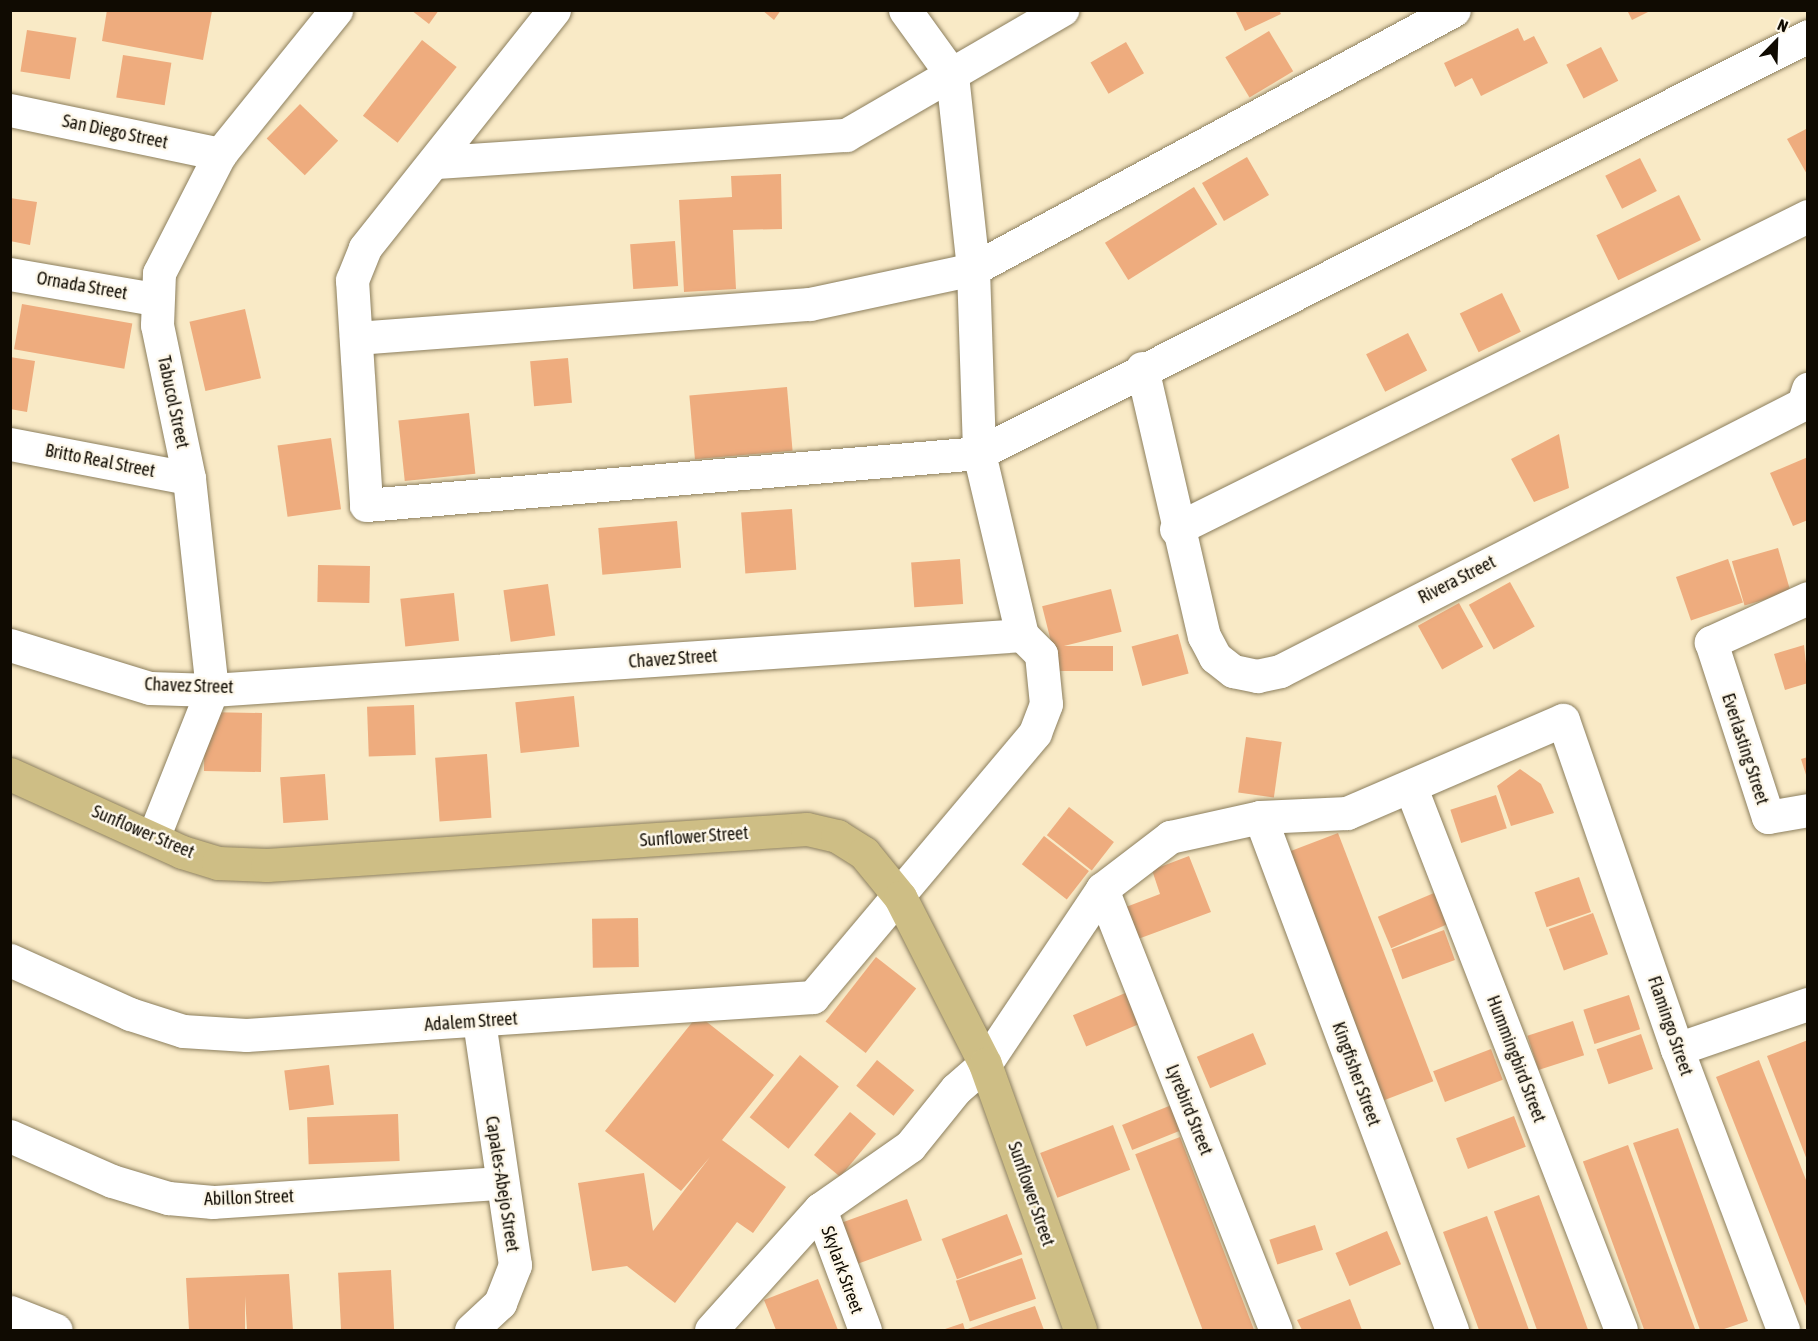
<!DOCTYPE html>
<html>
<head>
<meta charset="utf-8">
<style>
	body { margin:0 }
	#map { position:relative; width:1818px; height:1341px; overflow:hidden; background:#f9eac6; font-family:"Asap Condensed",sans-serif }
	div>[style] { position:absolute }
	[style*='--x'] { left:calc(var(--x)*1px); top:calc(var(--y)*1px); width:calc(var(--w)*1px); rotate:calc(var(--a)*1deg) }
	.building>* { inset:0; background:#eeac7e; transform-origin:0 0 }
	.roads { filter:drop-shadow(0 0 2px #8c7f5e) drop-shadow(0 0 2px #8c7f5e) }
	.minor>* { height:33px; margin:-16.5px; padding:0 16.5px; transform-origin:16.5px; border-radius:16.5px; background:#fff }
	.major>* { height:33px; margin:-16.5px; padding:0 16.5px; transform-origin:16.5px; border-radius:16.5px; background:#cebe85 }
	span { translate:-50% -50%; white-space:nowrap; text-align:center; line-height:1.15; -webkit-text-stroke:5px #fef8ea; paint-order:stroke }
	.street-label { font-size:18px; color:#100b02 }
	.frame { position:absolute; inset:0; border:12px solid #100b02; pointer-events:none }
	.north { position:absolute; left:1746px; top:12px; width:60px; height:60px; -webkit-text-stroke:4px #fef8ea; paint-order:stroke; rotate:23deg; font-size:16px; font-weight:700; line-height:24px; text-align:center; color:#100b02 }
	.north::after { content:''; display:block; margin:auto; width:21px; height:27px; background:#100b02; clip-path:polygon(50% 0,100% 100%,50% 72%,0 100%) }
</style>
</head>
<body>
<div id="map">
	<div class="building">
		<i style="clip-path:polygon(107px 10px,212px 11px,203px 60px,102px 41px)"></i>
		<i style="clip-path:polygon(411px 10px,439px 10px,429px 24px)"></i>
		<i style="clip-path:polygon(762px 10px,781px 10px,774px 20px)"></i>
		<i style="clip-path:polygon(1235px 10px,1279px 10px,1281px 14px,1245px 31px)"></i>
		<i style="clip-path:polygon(1627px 10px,1652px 10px,1632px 20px)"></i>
		<i style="clip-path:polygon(1518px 28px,1524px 41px,1534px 36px,1548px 63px,1481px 96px,1472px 78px,1455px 87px,1444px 63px)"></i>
		<i style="left:27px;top:30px;width:50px;height:42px;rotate:9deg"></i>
		<i style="left:1269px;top:31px;width:47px;height:51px;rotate:59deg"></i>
		<i style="left:422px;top:40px;width:44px;height:96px;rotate:38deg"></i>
		<i style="left:1126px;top:42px;width:36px;height:41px;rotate:60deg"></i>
		<i style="left:1601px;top:47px;width:38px;height:39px;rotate:63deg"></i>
		<i style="left:123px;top:55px;width:49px;height:43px;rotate:9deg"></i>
		<i style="left:300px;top:104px;width:53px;height:48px;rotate:44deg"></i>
		<i style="clip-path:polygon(1808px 128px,1808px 176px,1787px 139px)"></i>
		<i style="left:1247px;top:157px;width:44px;height:52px;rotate:60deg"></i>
		<i style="left:1640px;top:158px;width:37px;height:39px;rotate:63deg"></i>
		<i style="clip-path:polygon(781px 174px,782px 229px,733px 230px,736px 289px,684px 292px,679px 200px,732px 197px,731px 176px)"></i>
		<i style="left:1194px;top:187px;width:44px;height:105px;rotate:58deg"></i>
		<i style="left:1679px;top:195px;width:50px;height:92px;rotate:64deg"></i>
		<i style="clip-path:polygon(10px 198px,37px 202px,30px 245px,10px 241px)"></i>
		<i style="left:675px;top:241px;width:45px;height:45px;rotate:86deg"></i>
		<i style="left:1502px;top:293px;width:43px;height:47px;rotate:64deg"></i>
		<i style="left:22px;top:304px;width:112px;height:46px;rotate:10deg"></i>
		<i style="left:245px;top:309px;width:71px;height:57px;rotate:77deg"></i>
		<i style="left:1408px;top:333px;width:42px;height:47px;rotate:63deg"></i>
		<i style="clip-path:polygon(10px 357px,35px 361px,27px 412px,10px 409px)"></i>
		<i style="left:568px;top:358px;width:45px;height:38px;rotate:85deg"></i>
		<i style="left:787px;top:387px;width:64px;height:98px;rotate:85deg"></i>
		<i style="left:469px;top:413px;width:61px;height:71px;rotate:84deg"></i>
		<i style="clip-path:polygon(1559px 434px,1569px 488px,1534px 502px,1511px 459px)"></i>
		<i style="left:331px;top:438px;width:72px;height:54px;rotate:82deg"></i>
		<i style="clip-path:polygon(1808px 457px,1808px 520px,1793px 526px,1770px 473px)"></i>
		<i style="left:792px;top:509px;width:61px;height:51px;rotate:86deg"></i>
		<i style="left:677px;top:521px;width:47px;height:79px;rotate:85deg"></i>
		<i style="left:1778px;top:548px;width:46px;height:48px;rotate:74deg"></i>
		<i style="left:960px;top:559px;width:45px;height:49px;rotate:86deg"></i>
		<i style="left:1728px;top:559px;width:46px;height:55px;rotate:71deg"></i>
		<i style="left:318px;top:565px;width:52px;height:37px;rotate:1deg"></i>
		<i style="left:1510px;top:582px;width:51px;height:47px;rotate:61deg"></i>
		<i style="left:548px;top:584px;width:52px;height:45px;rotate:82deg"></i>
		<i style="left:1111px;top:589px;width:44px;height:71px;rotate:76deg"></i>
		<i style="left:454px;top:593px;width:48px;height:54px;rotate:84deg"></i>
		<i style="left:1459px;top:603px;width:50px;height:47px;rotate:61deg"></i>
		<i style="left:1178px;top:634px;width:41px;height:48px;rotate:75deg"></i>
		<i style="clip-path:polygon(1804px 645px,1808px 683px,1785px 690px,1774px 654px)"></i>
		<i style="left:1113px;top:646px;width:25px;height:59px;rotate:90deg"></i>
		<i style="left:574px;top:696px;width:51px;height:59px;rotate:84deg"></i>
		<i style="left:414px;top:705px;width:50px;height:47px;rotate:88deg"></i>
		<i style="left:205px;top:712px;width:57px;height:59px;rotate:1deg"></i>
		<i style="left:1246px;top:737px;width:36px;height:56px;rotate:8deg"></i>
		<i style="left:487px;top:754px;width:64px;height:52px;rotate:86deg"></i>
		<i style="clip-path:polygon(1808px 757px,1808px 778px,1807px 778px,1801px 759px)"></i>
		<i style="clip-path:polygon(1520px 769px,1541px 784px,1554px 813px,1511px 826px,1497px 786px)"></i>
		<i style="left:325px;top:774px;width:46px;height:45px;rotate:86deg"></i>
		<i style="left:1496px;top:795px;width:35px;height:48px;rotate:72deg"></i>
		<i style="left:1069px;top:807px;width:57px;height:36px;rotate:38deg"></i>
		<i style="left:1338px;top:833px;width:266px;height:61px;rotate:69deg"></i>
		<i style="left:1044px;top:836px;width:57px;height:36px;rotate:38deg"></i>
		<i style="clip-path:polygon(1189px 856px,1211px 912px,1138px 939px,1126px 907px,1160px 894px,1152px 870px)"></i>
		<i style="left:1579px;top:877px;width:37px;height:47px;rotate:71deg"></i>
		<i style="left:1434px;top:893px;width:34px;height:61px;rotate:67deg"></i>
		<i style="left:1593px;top:913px;width:44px;height:47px;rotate:70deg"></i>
		<i style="left:638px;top:918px;width:49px;height:46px;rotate:89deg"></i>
		<i style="left:1444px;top:930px;width:32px;height:56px;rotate:70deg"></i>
		<i style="left:876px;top:957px;width:51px;height:82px;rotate:38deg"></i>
		<i style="left:1130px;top:991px;width:34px;height:62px;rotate:67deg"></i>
		<i style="left:1629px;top:995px;width:36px;height:48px;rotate:72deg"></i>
		<i style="clip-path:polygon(698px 1015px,774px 1075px,722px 1140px,786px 1187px,753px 1233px,737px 1222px,675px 1303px,627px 1266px,592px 1271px,578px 1183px,644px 1173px,653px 1231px,710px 1157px,681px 1191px,605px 1131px)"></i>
		<i style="left:1573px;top:1021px;width:36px;height:48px;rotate:72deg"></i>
		<i style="left:1253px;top:1033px;width:34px;height:61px;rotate:67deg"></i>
		<i style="left:1641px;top:1034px;width:37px;height:47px;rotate:71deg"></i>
		<i style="clip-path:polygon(1808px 1040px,1808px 1160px,1807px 1160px,1767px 1056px)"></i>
		<i style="left:1491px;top:1049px;width:33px;height:62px;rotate:69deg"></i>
		<i style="left:800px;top:1055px;width:50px;height:80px;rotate:39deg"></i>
		<i style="left:877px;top:1060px;width:48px;height:33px;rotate:39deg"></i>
		<i style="clip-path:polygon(1759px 1060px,1808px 1185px,1808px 1311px,1716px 1077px)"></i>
		<i style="left:329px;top:1065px;width:40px;height:45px;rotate:83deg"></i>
		<i style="left:1174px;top:1104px;width:27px;height:56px;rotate:68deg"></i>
		<i style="left:850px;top:1112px;width:34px;height:56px;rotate:40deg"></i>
		<i style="left:398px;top:1114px;width:47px;height:91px;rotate:88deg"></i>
		<i style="left:1514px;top:1116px;width:33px;height:62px;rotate:69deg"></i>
		<i style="left:1113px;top:1125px;width:48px;height:78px;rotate:69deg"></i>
		<i style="clip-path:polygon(1678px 1128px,1748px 1321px,1721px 1330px,1700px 1330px,1633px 1143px)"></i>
		<i style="left:1180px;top:1137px;width:207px;height:48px;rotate:69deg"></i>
		<i style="left:1628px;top:1145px;width:197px;height:48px;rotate:70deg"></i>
		<i style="left:1539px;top:1195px;width:143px;height:48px;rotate:70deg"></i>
		<i style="left:907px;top:1199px;width:44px;height:69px;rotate:70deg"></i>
		<i style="left:1007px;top:1214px;width:43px;height:70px;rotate:69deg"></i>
		<i style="clip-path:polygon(1487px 1216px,1529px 1330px,1479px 1330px,1443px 1232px)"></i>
		<i style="left:1315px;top:1225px;width:26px;height:48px;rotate:72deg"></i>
		<i style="left:1387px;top:1231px;width:36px;height:56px;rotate:67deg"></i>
		<i style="left:1022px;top:1258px;width:43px;height:70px;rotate:71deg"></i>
		<i style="left:391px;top:1270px;width:60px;height:53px;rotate:87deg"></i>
		<i style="clip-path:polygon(289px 1274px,293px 1330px,247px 1330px,245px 1296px,245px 1330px,189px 1330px,186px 1278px)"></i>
		<i style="clip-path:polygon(818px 1279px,838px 1330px,776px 1330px,764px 1300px)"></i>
		<i style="clip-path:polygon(1350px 1299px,1362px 1330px,1302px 1330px,1297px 1320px)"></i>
		<i style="clip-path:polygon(1035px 1306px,1044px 1330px,942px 1330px,963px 1323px,965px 1330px)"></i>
	</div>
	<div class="roads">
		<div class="minor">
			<i style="--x:554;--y:10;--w:304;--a:128.5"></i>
			<i style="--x:365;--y:248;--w:35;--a:112"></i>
			<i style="--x:352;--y:280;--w:225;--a:86.4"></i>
			<i style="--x:366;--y:505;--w:615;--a:-4.85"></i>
			<i style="--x:979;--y:453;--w:928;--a:-26.7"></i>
			<i style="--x:905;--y:10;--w:80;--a:54.1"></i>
			<i style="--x:952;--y:75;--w:195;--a:83.8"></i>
			<i style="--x:973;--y:269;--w:184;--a:88.1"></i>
			<i style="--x:979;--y:453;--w:187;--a:76.7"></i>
			<i style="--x:10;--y:110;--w:215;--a:11.8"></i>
			<i style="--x:438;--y:162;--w:409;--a:-3.8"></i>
			<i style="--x:846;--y:135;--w:250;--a:-30.1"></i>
			<i style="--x:10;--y:274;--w:146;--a:9.8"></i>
			<i style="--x:356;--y:338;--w:455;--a:-4.3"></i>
			<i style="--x:810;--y:304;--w:167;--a:-12.1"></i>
			<i style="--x:973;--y:269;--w:546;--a:-28.3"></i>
			<i style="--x:1142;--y:368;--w:275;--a:77"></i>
			<i style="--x:1204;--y:636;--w:24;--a:62"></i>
			<i style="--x:1215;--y:657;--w:23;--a:38"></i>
			<i style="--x:1233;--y:671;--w:25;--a:12"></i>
			<i style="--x:1257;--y:676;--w:24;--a:-12"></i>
			<i style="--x:1280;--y:671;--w:587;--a:-27.05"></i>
			<i style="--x:1803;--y:404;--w:16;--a:-72"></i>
			<i style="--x:10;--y:444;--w:182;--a:10.8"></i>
			<i style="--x:1176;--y:529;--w:705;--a:-26.35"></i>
			<i style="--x:1808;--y:598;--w:107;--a:155.6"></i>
			<i style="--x:1711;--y:642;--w:184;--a:72"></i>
			<i style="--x:1768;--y:817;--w:41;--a:-9.9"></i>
			<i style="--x:10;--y:645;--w:146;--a:17.1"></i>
			<i style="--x:150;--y:688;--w:62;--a:1.8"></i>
			<i style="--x:212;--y:690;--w:812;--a:-3.88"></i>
			<i style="--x:1022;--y:635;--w:27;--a:45"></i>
			<i style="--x:1041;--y:654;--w:50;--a:84.3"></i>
			<i style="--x:1046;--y:704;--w:31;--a:111"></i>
			<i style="--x:1035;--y:733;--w:345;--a:130.1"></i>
			<i style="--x:813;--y:997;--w:568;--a:176.17"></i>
			<i style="--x:246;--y:1035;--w:63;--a:-176.4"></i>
			<i style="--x:183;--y:1031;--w:56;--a:-162.2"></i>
			<i style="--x:130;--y:1014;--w:132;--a:-155.8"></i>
			<i style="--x:1411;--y:788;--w:581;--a:68.82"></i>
			<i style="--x:1260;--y:817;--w:548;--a:69.48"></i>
			<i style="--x:153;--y:838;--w:159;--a:-68.3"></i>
			<i style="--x:212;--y:690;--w:213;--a:-96.2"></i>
			<i style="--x:189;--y:478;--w:156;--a:-101.8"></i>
			<i style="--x:157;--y:325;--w:52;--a:-87.8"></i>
			<i style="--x:159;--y:273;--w:134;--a:-62.9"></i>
			<i style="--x:220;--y:154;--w:185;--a:-51.1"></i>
			<i style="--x:1102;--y:889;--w:474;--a:68.5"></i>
			<i style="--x:1677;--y:1049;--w:139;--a:-19"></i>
			<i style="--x:10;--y:1136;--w:111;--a:23.8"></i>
			<i style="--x:112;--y:1181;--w:59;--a:16.9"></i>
			<i style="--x:168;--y:1198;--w:45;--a:5.1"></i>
			<i style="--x:213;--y:1202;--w:287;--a:-3.8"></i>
			<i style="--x:820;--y:1209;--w:129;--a:69.6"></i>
			<i style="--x:10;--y:1312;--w:49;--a:21.4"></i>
			<i style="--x:471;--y:1330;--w:40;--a:-43"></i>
			<i style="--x:500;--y:1303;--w:41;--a:-68.5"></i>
			<i style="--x:515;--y:1265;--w:246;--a:-98.4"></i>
			<i style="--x:711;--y:1330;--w:163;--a:-48"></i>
			<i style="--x:820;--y:1209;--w:110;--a:-35"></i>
			<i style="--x:910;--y:1146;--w:73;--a:-51.1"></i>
			<i style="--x:956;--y:1089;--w:38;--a:-41"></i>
			<i style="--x:985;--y:1064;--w:211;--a:-56.2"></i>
			<i style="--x:1102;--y:889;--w:86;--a:-37.4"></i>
			<i style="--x:1170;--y:837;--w:92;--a:-12.5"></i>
			<i style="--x:1260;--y:817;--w:87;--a:-2.6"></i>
			<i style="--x:1347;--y:813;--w:235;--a:-23.3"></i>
			<i style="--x:1563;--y:720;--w:348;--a:70.9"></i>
			<i style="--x:1677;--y:1049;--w:300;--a:69.3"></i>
		</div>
		<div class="major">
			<i style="--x:10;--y:774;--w:189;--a:24.4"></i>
			<i style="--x:182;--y:852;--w:38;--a:17"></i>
			<i style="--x:218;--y:863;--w:49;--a:2.3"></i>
			<i style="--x:267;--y:865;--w:541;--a:-3.81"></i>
			<i style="--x:807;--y:829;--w:31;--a:13"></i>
			<i style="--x:837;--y:836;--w:32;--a:32"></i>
			<i style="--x:864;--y:853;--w:57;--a:50.7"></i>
			<i style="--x:900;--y:897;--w:187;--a:63"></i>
			<i style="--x:985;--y:1064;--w:282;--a:70.3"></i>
		</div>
	</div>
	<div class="street-label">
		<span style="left:115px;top:132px;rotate:12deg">San Diego Street</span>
		<span style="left:82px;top:286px;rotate:10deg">Ornada Street</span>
		<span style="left:173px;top:402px;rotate:78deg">Tabucol Street</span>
		<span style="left:100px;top:461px;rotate:11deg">Britto Real Street</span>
		<span style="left:1457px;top:580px;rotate:-27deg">Rivera Street</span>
		<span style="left:673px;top:659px;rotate:-4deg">Chavez Street</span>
		<span style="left:189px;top:686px;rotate:2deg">Chavez Street</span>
		<span style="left:1745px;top:749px;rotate:72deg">Everlasting Street</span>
		<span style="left:143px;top:832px;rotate:23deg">Sunflower Street</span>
		<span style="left:694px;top:837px;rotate:-4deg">Sunflower Street</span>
		<span style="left:471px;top:1022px;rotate:-4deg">Adalem Street</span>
		<span style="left:1670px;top:1026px;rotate:71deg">Flamingo Street</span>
		<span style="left:1516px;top:1059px;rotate:69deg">Hummingbird Street</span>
		<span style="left:1356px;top:1074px;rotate:70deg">Kingfisher Street</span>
		<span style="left:1189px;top:1110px;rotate:68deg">Lyrebird Street</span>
		<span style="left:502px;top:1184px;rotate:81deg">Capales-Abejo Street</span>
		<span style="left:1031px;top:1194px;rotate:71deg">Sunflower Street</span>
		<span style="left:249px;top:1198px;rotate:-2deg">Abillon Street</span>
		<span style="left:842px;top:1270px;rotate:70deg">Skylark Street</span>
	</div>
	<div class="frame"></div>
	<div class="north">N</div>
</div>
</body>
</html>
